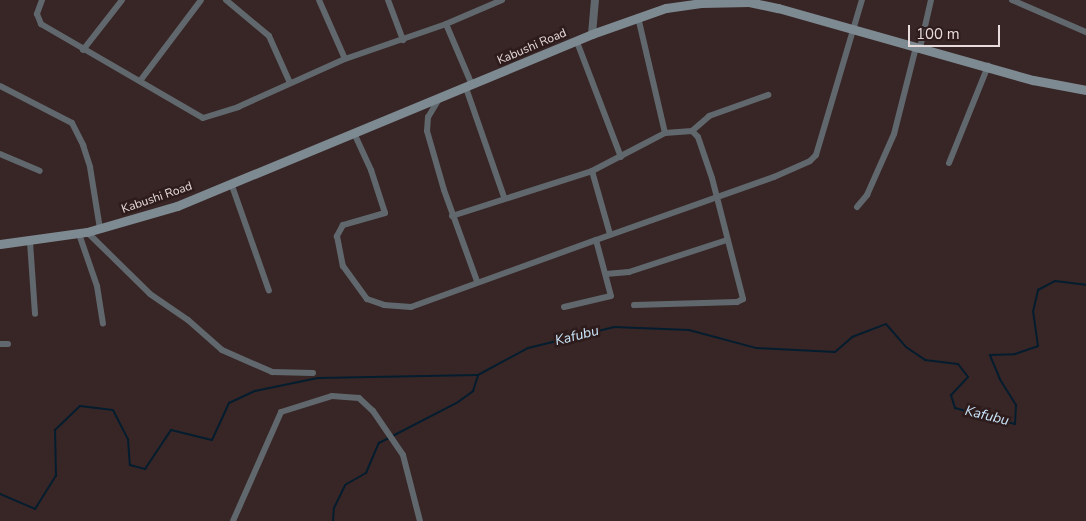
<!DOCTYPE html>
<html>
<head>
<meta charset="utf-8">
<style>
	body { margin:0 }
	#map { position:relative; width:1086px; height:521px; overflow:hidden; background:#382626; font-family:"Nunito Sans",sans-serif }
	div>[style] { position:absolute }
	[style*='--x'] { left:calc(var(--x)*1px); top:calc(var(--y)*1px); width:calc(var(--w)*1px); rotate:calc(var(--a)*1deg) }
	.stream>* { height:2px; margin:-1px; padding:0 1px; transform-origin:1px; border-radius:1px; background:#041d2e }
	.minor>* { height:6px; margin:-3px; padding:0 3px; transform-origin:3px; border-radius:3px; background:#60686d }
	.tertiary>* { height:8px; margin:-4px; padding:0 4px; transform-origin:4px; border-radius:4px; background:#60686d }
	.secondary>* { height:9px; margin:-4.5px; padding:0 4.5px; transform-origin:4.5px; border-radius:4.5px; background:#7e8a92 }
	span { translate:-50% -50%; white-space:nowrap; text-align:center; line-height:1.15; -webkit-text-stroke:5px #2e1c1c; paint-order:stroke }
	.street-label { font-size:12px; color:#e8dbdb }
	.water-label { font-size:14px; color:#cae6fb; font-style:italic }
	.scale { position:absolute; left:908px; top:25px; width:92px; height:22px; box-sizing:border-box; border:2px solid #e8dbdb; border-top:0; padding-left:6px; font-size:15px; line-height:18px; white-space:nowrap; color:#e8dbdb; -webkit-text-stroke:4px #2e1c1c; paint-order:stroke }
</style>
</head>
<body>
<div id="map">
	<div class="stream">
		<i style="--x:0;--y:494;--w:38;--a:23"></i>
		<i style="--x:35;--y:509;--w:39;--a:-58"></i>
		<i style="--x:56;--y:476;--w:46;--a:-91.2"></i>
		<i style="--x:55;--y:430;--w:35;--a:-44"></i>
		<i style="--x:80;--y:406;--w:33;--a:7"></i>
		<i style="--x:113;--y:410;--w:33;--a:63"></i>
		<i style="--x:128;--y:439;--w:26;--a:86"></i>
		<i style="--x:130;--y:465;--w:16;--a:15"></i>
		<i style="--x:145;--y:469;--w:47;--a:-56.3"></i>
		<i style="--x:171;--y:430;--w:42;--a:13.7"></i>
		<i style="--x:212;--y:440;--w:41;--a:-65.3"></i>
		<i style="--x:229;--y:403;--w:29;--a:-25"></i>
		<i style="--x:255;--y:391;--w:64;--a:-11.7"></i>
		<i style="--x:318;--y:378;--w:160;--a:-1.1"></i>
		<i style="--x:478;--y:375;--w:57;--a:-28.4"></i>
		<i style="--x:528;--y:348;--w:89;--a:-13.7"></i>
		<i style="--x:614;--y:327;--w:75;--a:2.3"></i>
		<i style="--x:689;--y:330;--w:69;--a:15"></i>
		<i style="--x:756;--y:348;--w:79;--a:2.9"></i>
		<i style="--x:835;--y:352;--w:23;--a:-41"></i>
		<i style="--x:852;--y:337;--w:36;--a:-21"></i>
		<i style="--x:886;--y:324;--w:30;--a:49"></i>
		<i style="--x:906;--y:347;--w:23;--a:34"></i>
		<i style="--x:925;--y:360;--w:33;--a:7"></i>
		<i style="--x:958;--y:364;--w:16;--a:52"></i>
		<i style="--x:968;--y:377;--w:25;--a:133"></i>
		<i style="--x:951;--y:395;--w:14;--a:73"></i>
		<i style="--x:955;--y:408;--w:62;--a:14.9"></i>
		<i style="--x:1015;--y:424;--w:19;--a:-87"></i>
		<i style="--x:1016;--y:405;--w:31;--a:-122"></i>
		<i style="--x:1000;--y:379;--w:26;--a:-113"></i>
		<i style="--x:990;--y:355;--w:25;--a:-2"></i>
		<i style="--x:1015;--y:354;--w:24;--a:-19"></i>
		<i style="--x:1038;--y:346;--w:34;--a:-98"></i>
		<i style="--x:1033;--y:312;--w:23;--a:-77"></i>
		<i style="--x:1038;--y:290;--w:19;--a:-28"></i>
		<i style="--x:1055;--y:281;--w:31;--a:7"></i>
		<i style="--x:333;--y:521;--w:13;--a:-86"></i>
		<i style="--x:334;--y:508;--w:25;--a:-64"></i>
		<i style="--x:345;--y:485;--w:24;--a:-30"></i>
		<i style="--x:366;--y:473;--w:33;--a:-67"></i>
		<i style="--x:379;--y:443;--w:89;--a:-27.4"></i>
		<i style="--x:458;--y:402;--w:19;--a:-36"></i>
		<i style="--x:473;--y:391;--w:16;--a:-72"></i>
	</div>
	<div class="minor">
		<i style="--x:42;--y:0;--w:15;--a:110"></i>
		<i style="--x:37;--y:14;--w:11;--a:68"></i>
		<i style="--x:41;--y:24;--w:187;--a:30.1"></i>
		<i style="--x:203;--y:118;--w:37;--a:-17"></i>
		<i style="--x:238;--y:107;--w:117;--a:-24.2"></i>
		<i style="--x:345;--y:59;--w:107;--a:-19.1"></i>
		<i style="--x:446;--y:24;--w:61;--a:-23.2"></i>
		<i style="--x:226;--y:0;--w:56;--a:39.9"></i>
		<i style="--x:269;--y:36;--w:51;--a:65.9"></i>
		<i style="--x:319;--y:0;--w:64;--a:66.2"></i>
		<i style="--x:388;--y:0;--w:43;--a:69.4"></i>
		<i style="--x:1012;--y:0;--w:81;--a:23.4"></i>
		<i style="--x:638;--y:17;--w:119;--a:76.9"></i>
		<i style="--x:446;--y:24;--w:66;--a:66.9"></i>
		<i style="--x:577;--y:42;--w:123;--a:69.1"></i>
		<i style="--x:920;--y:48;--w:49;--a:-77.1"></i>
		<i style="--x:83;--y:50;--w:63;--a:-52"></i>
		<i style="--x:140;--y:81;--w:101;--a:-53"></i>
		<i style="--x:0;--y:86;--w:81;--a:27.2"></i>
		<i style="--x:72;--y:123;--w:25;--a:63"></i>
		<i style="--x:83;--y:145;--w:23;--a:72"></i>
		<i style="--x:90;--y:167;--w:63;--a:80.8"></i>
		<i style="--x:466;--y:88;--w:115;--a:70.8"></i>
		<i style="--x:439;--y:99;--w:21;--a:121"></i>
		<i style="--x:428;--y:117;--w:14;--a:94"></i>
		<i style="--x:427;--y:131;--w:61;--a:73.9"></i>
		<i style="--x:444;--y:190;--w:97;--a:70.1"></i>
		<i style="--x:692;--y:131;--w:23;--a:-41"></i>
		<i style="--x:709;--y:116;--w:63;--a:-19.6"></i>
		<i style="--x:354;--y:133;--w:41;--a:65.3"></i>
		<i style="--x:371;--y:170;--w:45;--a:72"></i>
		<i style="--x:385;--y:213;--w:44;--a:164.1"></i>
		<i style="--x:343;--y:225;--w:13;--a:119"></i>
		<i style="--x:337;--y:236;--w:31;--a:79"></i>
		<i style="--x:343;--y:266;--w:41;--a:54"></i>
		<i style="--x:367;--y:299;--w:18;--a:19"></i>
		<i style="--x:384;--y:305;--w:27;--a:4"></i>
		<i style="--x:411;--y:307;--w:197;--a:-19.9"></i>
		<i style="--x:0;--y:154;--w:43;--a:23"></i>
		<i style="--x:949;--y:163;--w:105;--a:-68.1"></i>
		<i style="--x:592;--y:171;--w:66;--a:74.1"></i>
		<i style="--x:231;--y:183;--w:114;--a:70.6"></i>
		<i style="--x:857;--y:207;--w:16;--a:-50"></i>
		<i style="--x:867;--y:195;--w:67;--a:-66.1"></i>
		<i style="--x:894;--y:134;--w:90;--a:-75.8"></i>
		<i style="--x:452;--y:216;--w:147;--a:-17.8"></i>
		<i style="--x:592;--y:171;--w:82;--a:-27.5"></i>
		<i style="--x:665;--y:133;--w:27;--a:-4"></i>
		<i style="--x:692;--y:131;--w:8;--a:45"></i>
		<i style="--x:698;--y:137;--w:43;--a:71.1"></i>
		<i style="--x:712;--y:178;--w:125;--a:75.6"></i>
		<i style="--x:743;--y:299;--w:7;--a:153"></i>
		<i style="--x:737;--y:302;--w:103;--a:178.3"></i>
		<i style="--x:87;--y:232;--w:88;--a:44.5"></i>
		<i style="--x:150;--y:294;--w:46;--a:34.4"></i>
		<i style="--x:188;--y:320;--w:45;--a:41.4"></i>
		<i style="--x:222;--y:350;--w:55;--a:23.7"></i>
		<i style="--x:272;--y:372;--w:41;--a:1.4"></i>
		<i style="--x:79;--y:234;--w:55;--a:70.9"></i>
		<i style="--x:97;--y:286;--w:38;--a:81"></i>
		<i style="--x:30;--y:242;--w:72;--a:86"></i>
		<i style="--x:606;--y:274;--w:23;--a:-5"></i>
		<i style="--x:629;--y:272;--w:103;--a:-18.1"></i>
		<i style="--x:564;--y:307;--w:48;--a:-13.2"></i>
		<i style="--x:611;--y:296;--w:58;--a:-105"></i>
		<i style="--x:596;--y:240;--w:189;--a:-19.5"></i>
		<i style="--x:774;--y:177;--w:39;--a:-24"></i>
		<i style="--x:810;--y:161;--w:8;--a:-45"></i>
		<i style="--x:816;--y:155;--w:162;--a:-73.5"></i>
		<i style="--x:0;--y:344;--w:8;--a:0"></i>
		<i style="--x:233;--y:521;--w:119;--a:-66.2"></i>
		<i style="--x:281;--y:412;--w:53;--a:-17.4"></i>
		<i style="--x:332;--y:396;--w:27;--a:4"></i>
		<i style="--x:359;--y:398;--w:19;--a:43"></i>
		<i style="--x:373;--y:411;--w:53;--a:55.7"></i>
		<i style="--x:403;--y:455;--w:68;--a:75.6"></i>
	</div>
	<div class="tertiary">
		<i style="--x:592;--y:34;--w:34;--a:-85"></i>
	</div>
	<div class="secondary">
		<i style="--x:0;--y:244;--w:88;--a:-7.9"></i>
		<i style="--x:87;--y:232;--w:94;--a:-16.1"></i>
		<i style="--x:177;--y:206;--w:449;--a:-22.5"></i>
		<i style="--x:592;--y:34;--w:78;--a:-19.4"></i>
		<i style="--x:666;--y:8;--w:35;--a:-8"></i>
		<i style="--x:701;--y:3;--w:48;--a:-1.2"></i>
		<i style="--x:749;--y:2;--w:30;--a:12"></i>
		<i style="--x:778;--y:8;--w:265;--a:15.8"></i>
		<i style="--x:1033;--y:80;--w:54;--a:10.7"></i>
	</div>
	<div class="street-label">
		<span style="left:532px;top:47px;rotate:-23deg">Kabushi Road</span>
		<span style="left:157px;top:198px;rotate:-19deg">Kabushi Road</span>
	</div>
	<div class="water-label">
		<span style="left:577px;top:336px;rotate:-14deg">Kafubu</span>
		<span style="left:987px;top:416px;rotate:14deg">Kafubu</span>
	</div>
	<div class="scale">100 m</div>
</div>
</body>
</html>
